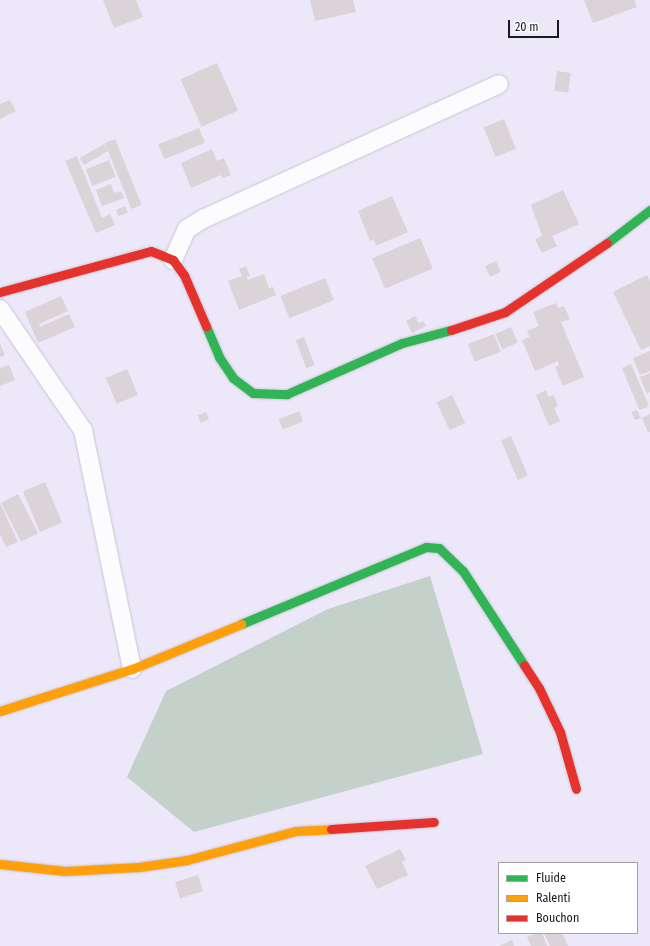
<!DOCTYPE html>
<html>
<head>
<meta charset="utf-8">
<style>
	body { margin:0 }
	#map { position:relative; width:650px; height:946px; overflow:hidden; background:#ece8f9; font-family:"Fira Sans Condensed",sans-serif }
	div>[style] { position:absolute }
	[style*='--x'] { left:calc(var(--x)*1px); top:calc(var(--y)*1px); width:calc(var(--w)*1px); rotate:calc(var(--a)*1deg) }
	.green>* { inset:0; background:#c4d0ca }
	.building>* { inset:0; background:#dad3d7; transform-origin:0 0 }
	.roads { filter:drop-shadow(0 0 1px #c8c5d3) drop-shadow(0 0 1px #c8c5d3) }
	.street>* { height:18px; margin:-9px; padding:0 9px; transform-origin:9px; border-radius:9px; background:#fcfcfe }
	.fast>* { height:9px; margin:-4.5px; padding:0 4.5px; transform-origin:4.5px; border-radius:4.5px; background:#30b455 }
	.slow>* { height:9px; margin:-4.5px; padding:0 4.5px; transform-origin:4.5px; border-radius:4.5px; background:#ff9f0a }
	.jam>* { height:9px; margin:-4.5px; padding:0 4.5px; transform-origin:4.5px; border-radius:4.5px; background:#e5322d }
	span { translate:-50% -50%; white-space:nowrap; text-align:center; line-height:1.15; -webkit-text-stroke:3.5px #fff; paint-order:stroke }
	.legend { position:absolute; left:498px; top:862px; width:140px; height:72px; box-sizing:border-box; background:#fff; border:1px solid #a4a3a7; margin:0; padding:5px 7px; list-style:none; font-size:12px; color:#1b1923 }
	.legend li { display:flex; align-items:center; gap:8px; height:20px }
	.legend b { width:20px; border:1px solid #a4a3a7 }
	.scale { position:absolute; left:508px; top:20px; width:51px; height:18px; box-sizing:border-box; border:2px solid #1b1923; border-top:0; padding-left:5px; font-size:12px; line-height:14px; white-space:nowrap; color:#1b1923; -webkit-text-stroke:3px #fff; paint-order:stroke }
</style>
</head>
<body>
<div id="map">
	<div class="green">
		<i style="clip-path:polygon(430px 576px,483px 754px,194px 832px,127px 777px,166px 691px,328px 609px)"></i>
	</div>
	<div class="building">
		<i style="clip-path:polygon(103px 0,136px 0,143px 17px,114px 28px)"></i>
		<i style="clip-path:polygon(310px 0,353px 0,356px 12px,315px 21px)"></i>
		<i style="clip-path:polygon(584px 0,634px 0,637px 7px,593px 23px)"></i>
		<i style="left:217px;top:63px;width:52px;height:40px;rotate:66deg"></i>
		<i style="left:557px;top:71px;width:14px;height:20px;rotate:8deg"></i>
		<i style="clip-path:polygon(10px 100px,16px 111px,0 119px,0 104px)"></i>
		<i style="left:504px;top:119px;width:32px;height:22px;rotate:68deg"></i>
		<i style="left:199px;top:128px;width:16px;height:44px;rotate:68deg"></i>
		<i style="left:115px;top:139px;width:71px;height:11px;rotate:68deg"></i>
		<i style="left:104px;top:144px;width:8px;height:28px;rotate:60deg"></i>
		<i style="clip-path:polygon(212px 149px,217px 161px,224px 158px,231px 175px,223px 178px,221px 175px,191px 188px,181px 163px)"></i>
		<i style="clip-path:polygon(77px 156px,102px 218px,110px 214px,115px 225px,96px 233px,65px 161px)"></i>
		<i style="left:109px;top:160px;width:18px;height:25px;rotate:68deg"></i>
		<i style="clip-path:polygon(111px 184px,114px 193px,121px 191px,124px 198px,102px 206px,96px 190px)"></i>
		<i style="clip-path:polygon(563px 190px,579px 224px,552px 236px,557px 246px,542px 253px,535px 239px,542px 236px,531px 205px)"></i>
		<i style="clip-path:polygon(392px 196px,408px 232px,376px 246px,374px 240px,370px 241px,358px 211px)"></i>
		<i style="clip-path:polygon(125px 206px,128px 213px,118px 216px,116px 210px)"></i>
		<i style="left:420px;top:238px;width:33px;height:52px;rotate:67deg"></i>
		<i style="left:496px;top:261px;width:12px;height:12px;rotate:66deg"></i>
		<i style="clip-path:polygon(246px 266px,250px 276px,246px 277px,248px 280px,264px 274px,269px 288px,273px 287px,276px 295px,239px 310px,228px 281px,242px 276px,239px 269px)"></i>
		<i style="clip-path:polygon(647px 275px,650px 281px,650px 346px,641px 350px,613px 292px)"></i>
		<i style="left:325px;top:278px;width:24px;height:48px;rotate:68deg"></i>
		<i style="clip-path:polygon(61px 296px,68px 311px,39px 324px,40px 327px,69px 314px,75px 327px,38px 343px,25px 312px)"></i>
		<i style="clip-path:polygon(556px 303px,558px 308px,564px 306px,570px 319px,561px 322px,584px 377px,563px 386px,555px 367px,559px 365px,558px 361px,535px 371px,522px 340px,530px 337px,527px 331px,539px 326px,533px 312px)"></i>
		<i style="clip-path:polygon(415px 316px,419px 323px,424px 321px,426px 326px,412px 333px,406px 321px)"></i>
		<i style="left:511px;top:327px;width:17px;height:17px;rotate:66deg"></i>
		<i style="left:494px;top:334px;width:19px;height:28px;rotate:69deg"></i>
		<i style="left:304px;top:337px;width:30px;height:9px;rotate:69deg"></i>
		<i style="clip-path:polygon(0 344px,5px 355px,0 357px)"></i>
		<i style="clip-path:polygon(650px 351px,650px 371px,640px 375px,633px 358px)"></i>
		<i style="left:631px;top:364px;width:46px;height:10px;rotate:67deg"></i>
		<i style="clip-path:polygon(9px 365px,15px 380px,0 386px,0 368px)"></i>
		<i style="left:127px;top:369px;width:28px;height:23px;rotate:67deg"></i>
		<i style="clip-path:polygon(650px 373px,650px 392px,647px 394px,640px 377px)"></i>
		<i style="clip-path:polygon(546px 390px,549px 397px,554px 395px,558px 406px,554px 408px,560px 421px,549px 426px,536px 395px)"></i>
		<i style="left:452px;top:395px;width:31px;height:17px;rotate:65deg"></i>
		<i style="clip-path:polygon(637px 410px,641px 418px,635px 420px,631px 412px)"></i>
		<i style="left:299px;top:411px;width:11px;height:22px;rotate:68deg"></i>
		<i style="left:206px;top:412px;width:8px;height:9px;rotate:67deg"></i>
		<i style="clip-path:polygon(650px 414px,650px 432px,648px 432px,642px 418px)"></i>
		<i style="left:511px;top:436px;width:43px;height:11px;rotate:67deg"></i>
		<i style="left:45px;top:482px;width:44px;height:24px;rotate:67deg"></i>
		<i style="left:18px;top:494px;width:44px;height:19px;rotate:63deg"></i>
		<i style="clip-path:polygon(0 503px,18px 542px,6px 547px,0 534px)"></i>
		<i style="clip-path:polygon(400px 849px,406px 860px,402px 862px,408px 875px,377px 889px,365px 866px)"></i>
		<i style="left:198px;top:875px;width:17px;height:24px;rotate:73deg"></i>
		<i style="clip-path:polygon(536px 933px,542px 933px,547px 946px,531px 946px,527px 937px)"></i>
		<i style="clip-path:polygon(544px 933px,562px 933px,568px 946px,550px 946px)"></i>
		<i style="clip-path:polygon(512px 940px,514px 946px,499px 946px)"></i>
	</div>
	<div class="roads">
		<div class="street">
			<i style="--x:173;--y:260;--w:34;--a:-66"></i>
			<i style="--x:187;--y:229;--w:19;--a:-32"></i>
			<i style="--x:203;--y:219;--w:325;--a:-24.5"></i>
			<i style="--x:0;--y:309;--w:147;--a:55.6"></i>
			<i style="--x:83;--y:430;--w:244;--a:78.4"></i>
		</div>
		<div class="fast">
			<i style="--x:607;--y:243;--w:54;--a:-37.5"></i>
			<i style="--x:206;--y:326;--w:34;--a:67"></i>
			<i style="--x:219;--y:357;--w:25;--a:56"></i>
			<i style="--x:233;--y:378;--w:25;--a:37"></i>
			<i style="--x:253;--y:393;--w:34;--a:2"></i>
			<i style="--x:287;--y:394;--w:126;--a:-23.9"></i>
			<i style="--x:402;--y:343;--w:51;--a:-14.9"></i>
			<i style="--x:241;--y:624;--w:200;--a:-22.6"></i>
			<i style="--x:426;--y:547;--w:13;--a:4"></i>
			<i style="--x:439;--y:548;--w:33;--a:44"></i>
			<i style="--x:463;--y:571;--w:112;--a:57"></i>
		</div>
		<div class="slow">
			<i style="--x:0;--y:711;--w:139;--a:-17.7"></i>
			<i style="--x:132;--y:669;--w:118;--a:-22.4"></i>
			<i style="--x:0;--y:864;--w:65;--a:6.1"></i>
			<i style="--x:65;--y:871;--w:74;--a:-3.1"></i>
			<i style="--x:139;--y:867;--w:49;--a:-8.3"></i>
			<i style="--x:187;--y:860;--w:113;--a:-14.9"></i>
			<i style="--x:296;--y:831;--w:35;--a:-3"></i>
		</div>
		<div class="jam">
			<i style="--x:0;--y:292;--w:156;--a:-15.2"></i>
			<i style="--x:151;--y:251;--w:24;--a:22"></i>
			<i style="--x:173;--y:260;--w:19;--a:54"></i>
			<i style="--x:184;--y:275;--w:56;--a:66.7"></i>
			<i style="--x:451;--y:330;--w:57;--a:-18.4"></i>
			<i style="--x:505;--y:312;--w:123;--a:-34.1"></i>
			<i style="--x:524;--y:665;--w:27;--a:57"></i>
			<i style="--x:539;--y:688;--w:49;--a:64.5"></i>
			<i style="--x:560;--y:732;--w:59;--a:74.3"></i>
			<i style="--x:331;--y:829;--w:103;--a:-3.9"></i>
		</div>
	</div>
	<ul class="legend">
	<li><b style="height:5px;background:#30b455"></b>Fluide</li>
	<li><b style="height:5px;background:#ff9f0a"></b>Ralenti</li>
	<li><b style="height:5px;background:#e5322d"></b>Bouchon</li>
	</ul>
	<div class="scale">20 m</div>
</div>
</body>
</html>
